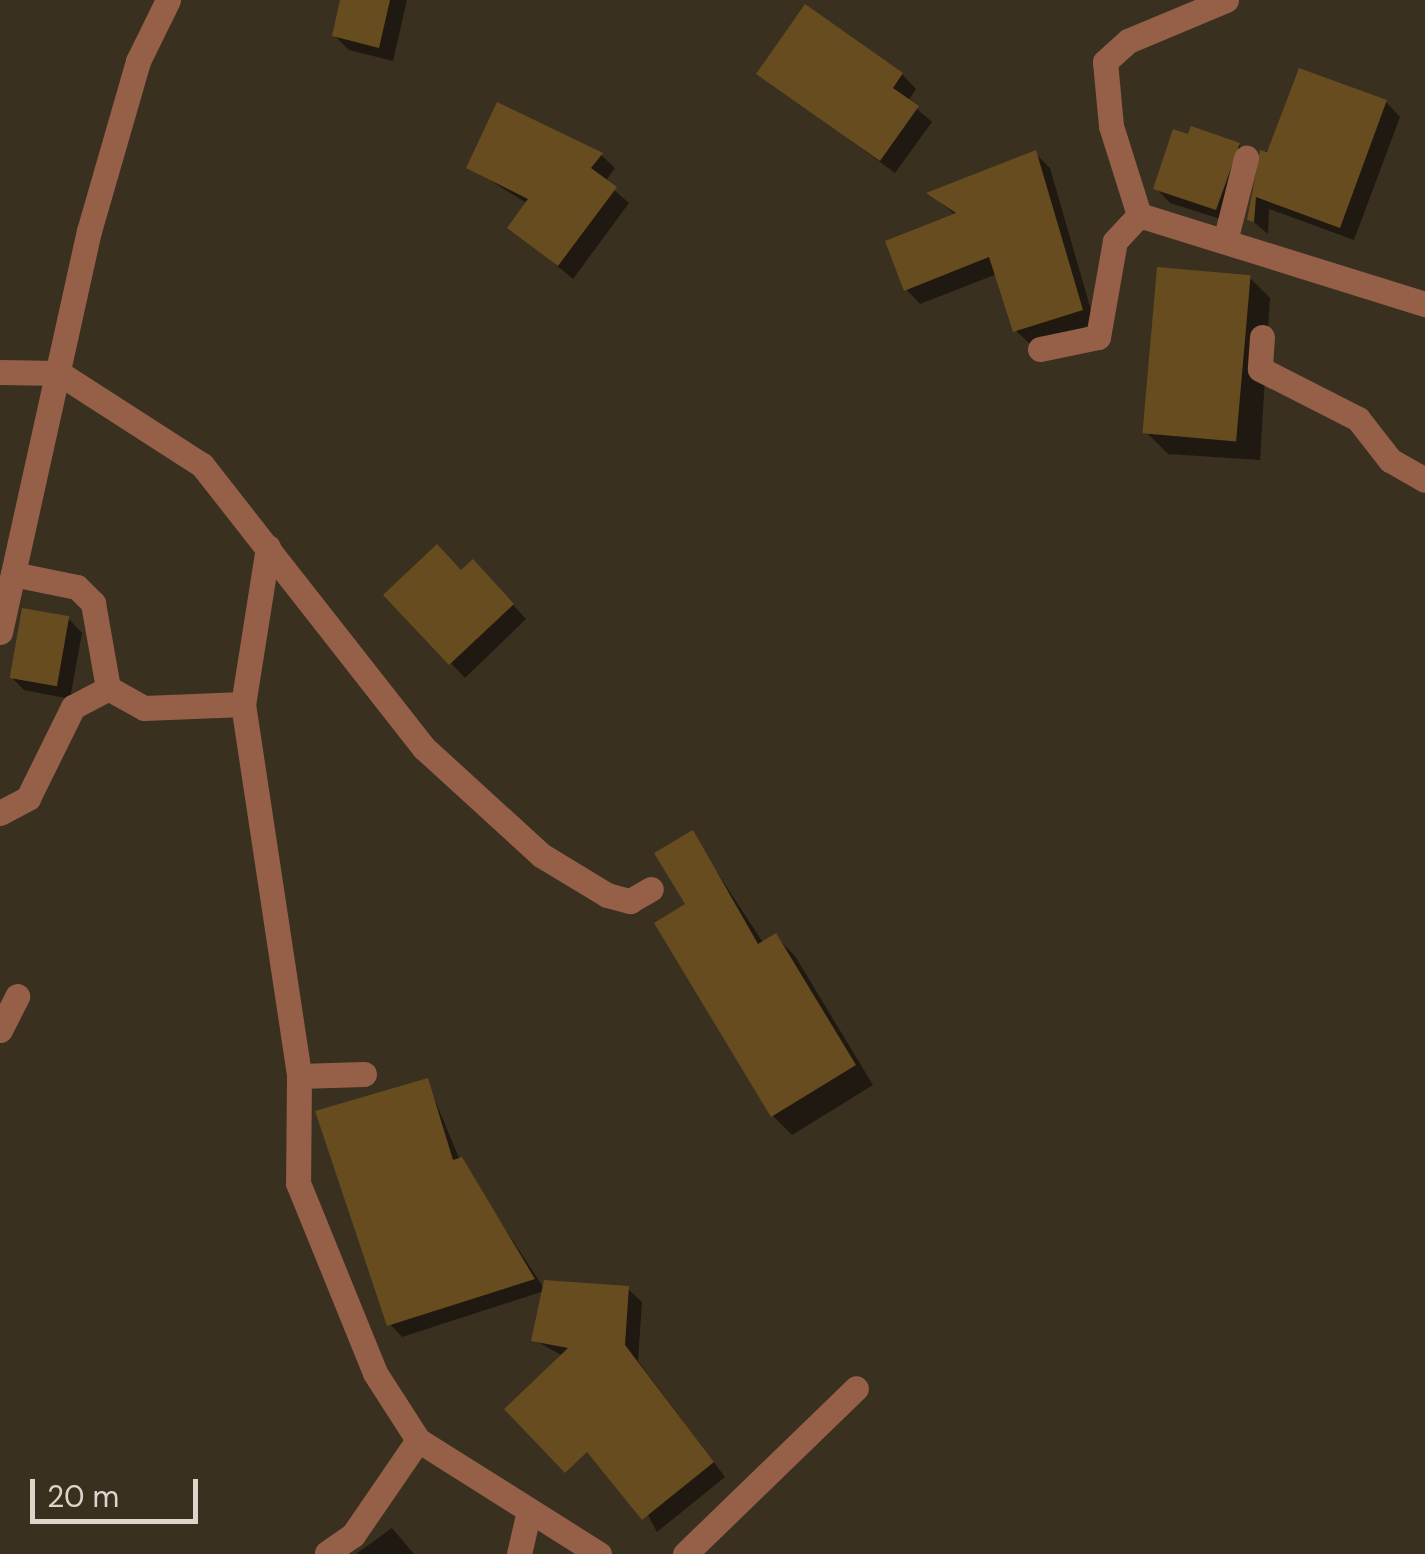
<!DOCTYPE html>
<html>
<head>
<meta charset="utf-8">
<style>
	body { margin:0 }
	#map { position:relative; width:1425px; height:1554px; overflow:hidden; background:#3a3020; font-family:"DM Sans",sans-serif }
	div>[style] { position:absolute }
	[style*='--x'] { left:calc(var(--x)*1px); top:calc(var(--y)*1px); width:calc(var(--w)*1px); rotate:calc(var(--a)*1deg) }
	.shadow>* { inset:0; background:#0007 }
	.building>* { inset:0; background:#664c1f; transform-origin:0 0 }
	.minor>* { height:25px; margin:-12.5px; padding:0 12.5px; transform-origin:12.5px; border-radius:12.5px; background:#966048 }
	span { translate:-50% -50%; white-space:nowrap; text-align:center; line-height:1.15; -webkit-text-stroke:8px #3a3020; paint-order:stroke }
	.scale { position:absolute; left:30px; top:1479px; width:168px; height:45px; box-sizing:border-box; border:5px solid #dcd5cb; border-top:0; padding-left:12px; font-size:30px; line-height:35px; white-space:nowrap; color:#dcd5cb; -webkit-text-stroke:8px #3a3020; paint-order:stroke }
</style>
</head>
<body>
<div id="map">
	<div class="shadow">
		<i style="clip-path:polygon(343px 0,407px 0,393px 61px,349px 50px,335px 36px)"></i>
		<i style="clip-path:polygon(759px 73px,902px 74px,916px 89px,908px 101px,932px 122px,895px 173px)"></i>
		<i style="clip-path:polygon(1386px 102px,1400px 117px,1354px 240px,1269px 209px,1268px 234px,1250px 219px,1262px 153px)"></i>
		<i style="clip-path:polygon(1239px 145px,1253px 160px,1230px 222px,1170px 203px,1156px 188px)"></i>
		<i style="clip-path:polygon(1035px 153px,1050px 168px,1095px 324px,1030px 344px,1015px 330px,997px 274px,920px 304px,906px 289px,957px 216px,931px 194px)"></i>
		<i style="clip-path:polygon(601px 155px,615px 168px,605px 182px,629px 203px,573px 279px,510px 227px,528px 204px,469px 167px)"></i>
		<i style="clip-path:polygon(1249px 277px,1270px 298px,1260px 460px,1168px 454px,1147px 433px)"></i>
		<i style="clip-path:polygon(461px 573px,487px 576px,526px 619px,465px 678px,387px 595px)"></i>
		<i style="clip-path:polygon(68px 618px,82px 633px,70px 699px,24px 690px,10px 676px)"></i>
		<i style="clip-path:polygon(692px 834px,764px 944px,776px 937px,795px 956px,873px 1085px,792px 1135px,773px 1116px)"></i>
		<i style="clip-path:polygon(427px 1081px,459px 1158px,545px 1290px,628px 1289px,642px 1302px,638px 1361px,725px 1477px,657px 1532px,563px 1356px,534px 1340px,544px 1291px,402px 1337px,390px 1324px,317px 1113px)"></i>
		<i style="clip-path:polygon(392px 1528px,414px 1554px,356px 1554px)"></i>
	</div>
	<div class="building">
		<i style="clip-path:polygon(340px 0,390px 0,379px 48px,332px 36px)"></i>
		<i style="clip-path:polygon(805px 4px,903px 73px,893px 88px,919px 106px,880px 161px,756px 74px)"></i>
		<i style="clip-path:polygon(1299px 68px,1387px 100px,1340px 228px,1256px 197px,1254px 222px,1247px 220px,1260px 150px,1267px 152px)"></i>
		<i style="clip-path:polygon(497px 102px,603px 153px,591px 168px,617px 187px,558px 266px,507px 228px,528px 199px,466px 168px)"></i>
		<i style="clip-path:polygon(1191px 126px,1240px 143px,1216px 210px,1153px 189px,1173px 129px,1188px 134px)"></i>
		<i style="clip-path:polygon(1036px 150px,1083px 310px,1013px 332px,989px 257px,904px 291px,885px 241px,956px 213px,926px 193px)"></i>
		<i style="left:1157px;top:267px;width:94px;height:167px;rotate:5deg"></i>
		<i style="clip-path:polygon(437px 544px,461px 570px,473px 559px,514px 604px,449px 665px,383px 595px)"></i>
		<i style="left:22px;top:608px;width:48px;height:71px;rotate:10deg"></i>
		<i style="clip-path:polygon(693px 830px,758px 944px,776px 933px,856px 1065px,771px 1117px,654px 923px,685px 904px,654px 853px)"></i>
		<i style="clip-path:polygon(428px 1078px,453px 1160px,462px 1157px,535px 1279px,387px 1326px,315px 1111px)"></i>
		<i style="clip-path:polygon(544px 1280px,629px 1286px,625px 1345px,714px 1462px,642px 1520px,587px 1452px,565px 1473px,504px 1409px,568px 1348px,531px 1341px)"></i>
	</div>
	<div class="minor">
		<i style="--x:1226;--y:0;--w:106;--a:157.3"></i>
		<i style="--x:1128;--y:41;--w:31;--a:138"></i>
		<i style="--x:1105;--y:62;--w:64;--a:84.6"></i>
		<i style="--x:1111;--y:126;--w:93;--a:72.5"></i>
		<i style="--x:1139;--y:215;--w:300;--a:17.3"></i>
		<i style="--x:1225;--y:241;--w:86;--a:-75.8"></i>
		<i style="--x:1262;--y:337;--w:32;--a:94"></i>
		<i style="--x:1260;--y:369;--w:110;--a:27"></i>
		<i style="--x:1358;--y:419;--w:52;--a:52"></i>
		<i style="--x:1390;--y:460;--w:40;--a:29.7"></i>
		<i style="--x:1040;--y:349;--w:59;--a:-11.7"></i>
		<i style="--x:1098;--y:337;--w:97;--a:-80"></i>
		<i style="--x:1115;--y:241;--w:35;--a:-47"></i>
		<i style="--x:0;--y:372;--w:59;--a:1"></i>
		<i style="--x:59;--y:373;--w:170;--a:32.8"></i>
		<i style="--x:202;--y:465;--w:360;--a:51.9"></i>
		<i style="--x:424;--y:748;--w:159;--a:42.4"></i>
		<i style="--x:541;--y:855;--w:77;--a:31.2"></i>
		<i style="--x:607;--y:895;--w:24;--a:15"></i>
		<i style="--x:630;--y:901;--w:24;--a:-30"></i>
		<i style="--x:268;--y:547;--w:159;--a:99"></i>
		<i style="--x:243;--y:704;--w:376;--a:81.4"></i>
		<i style="--x:299;--y:1076;--w:107;--a:90.5"></i>
		<i style="--x:298;--y:1183;--w:205;--a:67.9"></i>
		<i style="--x:375;--y:1373;--w:80;--a:57.3"></i>
		<i style="--x:418;--y:1440;--w:214;--a:32.2"></i>
		<i style="--x:13;--y:574;--w:65;--a:11.5"></i>
		<i style="--x:77;--y:587;--w:23;--a:45"></i>
		<i style="--x:93;--y:603;--w:86;--a:80"></i>
		<i style="--x:108;--y:688;--w:41;--a:29.1"></i>
		<i style="--x:144;--y:708;--w:99;--a:-2.3"></i>
		<i style="--x:0;--y:632;--w:411;--a:-77.5"></i>
		<i style="--x:89;--y:231;--w:177;--a:-73.9"></i>
		<i style="--x:138;--y:61;--w:68;--a:-63.8"></i>
		<i style="--x:0;--y:813;--w:32;--a:-28"></i>
		<i style="--x:28;--y:798;--w:102;--a:-63.7"></i>
		<i style="--x:73;--y:707;--w:40;--a:-28"></i>
		<i style="--x:0;--y:1030;--w:38;--a:-63"></i>
		<i style="--x:299;--y:1076;--w:65;--a:-1.8"></i>
		<i style="--x:327;--y:1553;--w:32;--a:-35"></i>
		<i style="--x:353;--y:1535;--w:115;--a:-55.6"></i>
		<i style="--x:519;--y:1554;--w:40;--a:-77"></i>
		<i style="--x:685;--y:1554;--w:238;--a:-44.1"></i>
	</div>
	<div class="scale">20 m</div>
</div>
</body>
</html>
